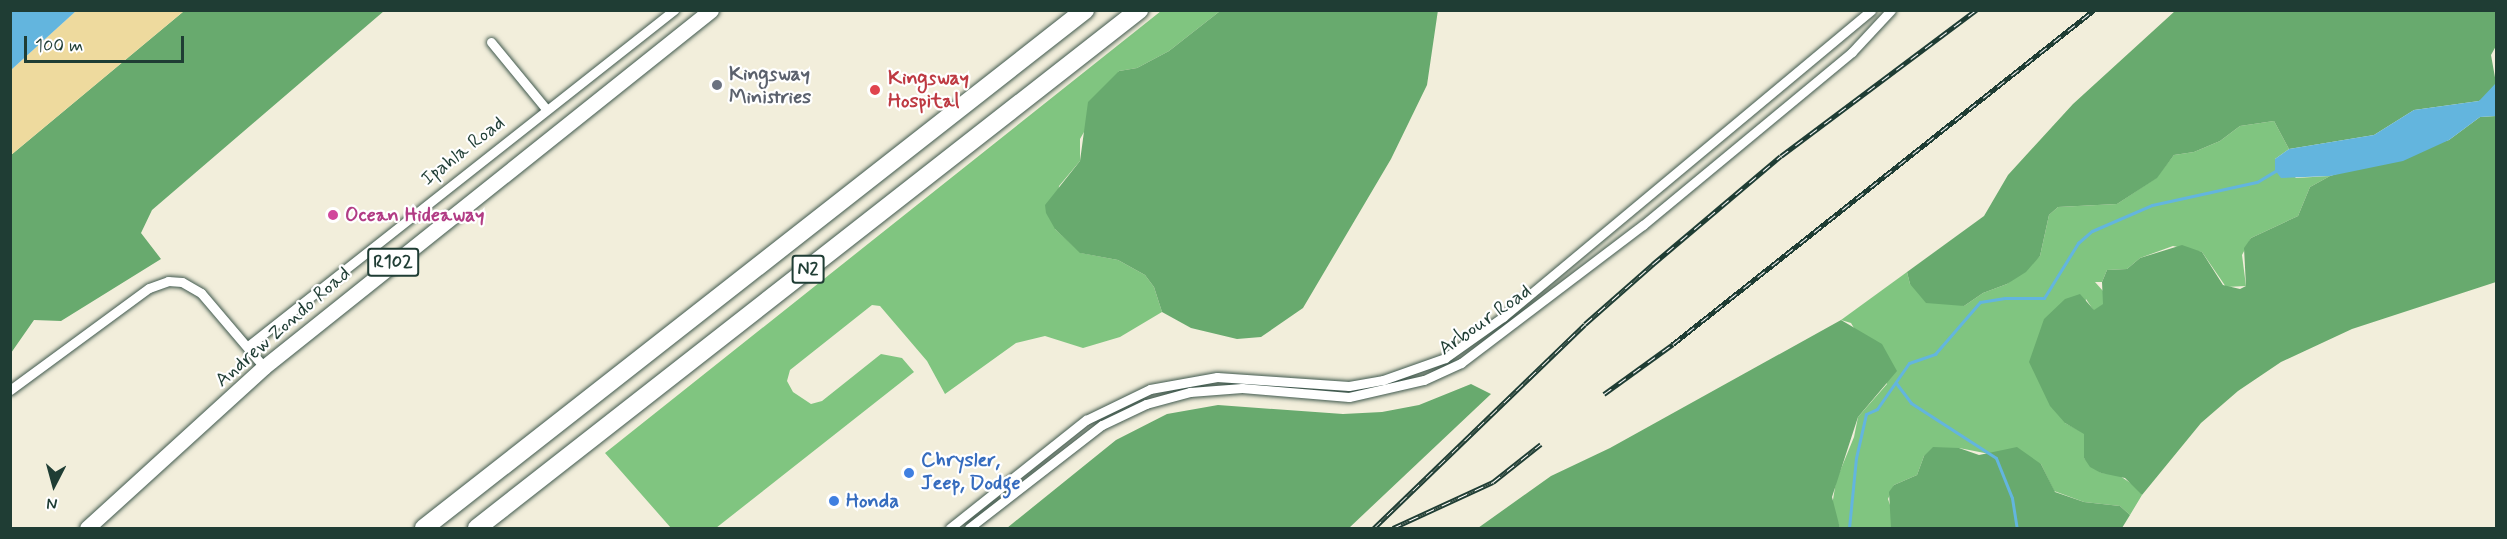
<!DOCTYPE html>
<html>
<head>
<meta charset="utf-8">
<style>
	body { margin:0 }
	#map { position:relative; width:2507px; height:539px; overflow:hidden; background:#f2eedb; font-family:Mynerve,sans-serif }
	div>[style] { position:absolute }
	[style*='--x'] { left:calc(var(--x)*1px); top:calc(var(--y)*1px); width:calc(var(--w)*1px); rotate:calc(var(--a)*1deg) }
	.green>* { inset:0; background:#80c580 }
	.forest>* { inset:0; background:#68aa6e }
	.sand>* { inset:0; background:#eeda9e }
	.water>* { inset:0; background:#63b5de }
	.stream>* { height:3px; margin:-1.5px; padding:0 1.5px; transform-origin:1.5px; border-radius:1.5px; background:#63b5de }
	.roads { filter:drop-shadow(0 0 2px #3f584d) drop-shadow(0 0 2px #3f584d) }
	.street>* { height:9px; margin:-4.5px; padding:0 4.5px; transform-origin:4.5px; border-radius:4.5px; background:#fff }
	.primary>* { height:15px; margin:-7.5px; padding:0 7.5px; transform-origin:7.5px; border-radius:7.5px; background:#fff }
	.highway>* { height:18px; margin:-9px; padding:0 9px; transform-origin:9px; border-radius:9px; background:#fff }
	.rail>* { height:5px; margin-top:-2.5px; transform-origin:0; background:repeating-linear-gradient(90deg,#fff 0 9px,#1f3d34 0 18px); box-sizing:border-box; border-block:2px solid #1f3d34 }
	.dots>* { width:16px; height:16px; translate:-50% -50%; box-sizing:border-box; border:3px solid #fff; border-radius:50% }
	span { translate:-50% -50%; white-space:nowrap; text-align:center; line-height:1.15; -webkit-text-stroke:4.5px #fff; paint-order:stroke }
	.shield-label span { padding:2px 4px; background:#fff; border:2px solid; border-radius:4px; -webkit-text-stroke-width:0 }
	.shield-label { font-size:18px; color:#1f3d34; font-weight:700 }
	.worship-label { font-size:20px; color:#5b616d; font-weight:700 }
	.left { translate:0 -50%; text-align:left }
	.health-label { font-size:20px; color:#be3a42; font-weight:700 }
	.street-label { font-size:20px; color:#1f3d34 }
	.hotel-label { font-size:20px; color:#b23c85; font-weight:700 }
	.shop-label { font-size:20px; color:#366cbe; font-weight:700 }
	.frame { position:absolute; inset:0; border:12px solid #1f3d34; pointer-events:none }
	.north { position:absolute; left:24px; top:455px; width:60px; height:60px; -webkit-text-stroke:4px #fff; paint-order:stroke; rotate:186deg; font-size:16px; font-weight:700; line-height:24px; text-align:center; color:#1f3d34 }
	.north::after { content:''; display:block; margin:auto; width:21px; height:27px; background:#1f3d34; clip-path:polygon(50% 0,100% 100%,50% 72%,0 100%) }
	.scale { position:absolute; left:24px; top:36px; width:160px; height:27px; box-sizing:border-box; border:3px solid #1f3d34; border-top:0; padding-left:8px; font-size:18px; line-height:21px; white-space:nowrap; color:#1f3d34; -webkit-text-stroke:4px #fff; paint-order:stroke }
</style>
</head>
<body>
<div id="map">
	<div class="green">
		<i style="clip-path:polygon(1161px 11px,1220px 11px,1169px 51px,1137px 68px,1119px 71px,1080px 139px,1080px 161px,1059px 186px,1055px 229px,1081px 253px,1118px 260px,1145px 275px,1154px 287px,1162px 312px,1120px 337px,1083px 348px,1045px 336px,1016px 343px,945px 394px,927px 361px,880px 306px,872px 305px,790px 370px,787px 381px,793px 392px,811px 404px,822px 401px,881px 354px,902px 358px,914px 372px,716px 528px,671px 528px,605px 453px)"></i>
		<i style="clip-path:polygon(2274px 121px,2289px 149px,2275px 159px,2296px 178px,2330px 176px,2310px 187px,2298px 216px,2251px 238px,2242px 255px,2246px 286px,2226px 287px,2202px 252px,2173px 246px,2140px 258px,2127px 269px,2107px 270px,2102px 282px,2095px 282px,2103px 291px,2104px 304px,2094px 311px,2086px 299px,2065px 423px,2084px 433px,2084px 458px,2101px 473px,2117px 474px,2138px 488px,2142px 495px,2130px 515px,2120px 506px,2084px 502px,2054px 491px,2041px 464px,1959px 448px,1924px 456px,1917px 475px,1894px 485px,1888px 499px,1893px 514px,1891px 528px,1840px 528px,1832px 506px,1836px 481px,1854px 437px,1858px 417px,1887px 384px,1851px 323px,1841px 320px,1907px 272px,1910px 284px,1964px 306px,1983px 293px,2007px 284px,2040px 256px,2049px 215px,2058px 207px,2117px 204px,2156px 178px,2174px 155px,2194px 152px,2220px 141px,2240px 126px)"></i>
	</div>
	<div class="forest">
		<i style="clip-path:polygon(1438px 10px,1427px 85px,1391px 159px,1303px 308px,1261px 337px,1237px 339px,1191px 328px,1162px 312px,1154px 287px,1145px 275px,1118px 260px,1080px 253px,1055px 229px,1046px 213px,1045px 205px,1080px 161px,1088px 102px,1119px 71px,1137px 68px,1169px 51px,1220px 11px)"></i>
		<i style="clip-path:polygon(184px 11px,384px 11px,152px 210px,141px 233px,161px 259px,61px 321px,34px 320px,11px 353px,11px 155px)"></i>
		<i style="clip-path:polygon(2175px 11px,2496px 11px,2496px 46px,2491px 55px,2496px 83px,2488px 96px,2479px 101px,2414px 110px,2374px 135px,2289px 149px,2274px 121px,2240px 126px,2220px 141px,2194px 152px,2174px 155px,2157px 178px,2117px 204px,2058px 207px,2049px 215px,2040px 256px,2026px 272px,2007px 284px,1983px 293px,1964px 306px,1926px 303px,1910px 284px,1907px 272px,1984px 216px,2008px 175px,2073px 104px)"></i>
		<i style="clip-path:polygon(2496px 116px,2496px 282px,2352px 329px,2281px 362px,2238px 391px,2201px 423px,2142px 495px,2125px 478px,2101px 473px,2090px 467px,2084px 458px,2084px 434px,2065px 423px,2050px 406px,2029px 362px,2044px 319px,2065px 299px,2080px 294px,2094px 310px,2103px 304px,2102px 282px,2107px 270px,2127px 269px,2140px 258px,2182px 245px,2202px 252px,2223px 285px,2240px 289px,2246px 286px,2244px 248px,2251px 238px,2298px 216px,2310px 187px,2330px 176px,2449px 140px,2480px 117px)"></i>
		<i style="clip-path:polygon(1841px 320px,1882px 344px,1897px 371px,1858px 417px,1832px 497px,1840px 528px,1478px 528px,1551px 476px,1610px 448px)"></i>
		<i style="clip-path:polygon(1471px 384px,1491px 394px,1349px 528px,1007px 528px,1116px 440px,1167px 414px,1218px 405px,1343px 414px,1382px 412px,1419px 405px)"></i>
		<i style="clip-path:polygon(1933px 447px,1959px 448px,1979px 455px,2017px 447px,2041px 464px,2055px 492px,2084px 502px,2120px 506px,2130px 515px,2122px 528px,1891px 528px,1889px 492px,1894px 485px,1917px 475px,1924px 456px)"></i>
	</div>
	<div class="sand">
		<i style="clip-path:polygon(76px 11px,184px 11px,11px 155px,11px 70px)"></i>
	</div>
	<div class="water">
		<i style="clip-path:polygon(11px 10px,76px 10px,76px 11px,11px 70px)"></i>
		<i style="clip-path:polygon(2496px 83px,2496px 116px,2480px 117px,2449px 140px,2403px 161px,2330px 176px,2281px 178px,2275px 170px,2275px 159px,2289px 149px,2374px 135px,2414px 110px,2479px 101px)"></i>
	</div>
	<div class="stream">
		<i style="--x:1896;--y:383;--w:25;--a:53"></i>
		<i style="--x:1911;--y:403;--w:101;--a:32.9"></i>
		<i style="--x:1996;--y:458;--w:43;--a:68.2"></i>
		<i style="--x:2012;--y:498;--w:30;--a:81"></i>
		<i style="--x:1849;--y:528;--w:70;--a:-84.3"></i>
		<i style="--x:1856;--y:458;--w:45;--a:-77.2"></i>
		<i style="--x:1866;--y:414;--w:12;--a:-24"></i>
		<i style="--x:1877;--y:409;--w:56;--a:-55.2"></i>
		<i style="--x:1909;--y:363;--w:28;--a:-19"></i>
		<i style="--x:1935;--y:354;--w:69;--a:-49.1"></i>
		<i style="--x:1980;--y:302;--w:25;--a:-9"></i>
		<i style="--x:2005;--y:298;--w:39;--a:0"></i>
		<i style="--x:2044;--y:298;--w:65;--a:-58.3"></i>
		<i style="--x:2078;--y:243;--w:18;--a:-41"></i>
		<i style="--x:2092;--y:231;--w:65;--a:-23.4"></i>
		<i style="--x:2152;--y:205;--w:107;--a:-12.4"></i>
		<i style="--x:2257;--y:182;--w:23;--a:-31"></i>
	</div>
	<div class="roads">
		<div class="street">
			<i style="--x:491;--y:42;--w:87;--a:50.6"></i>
			<i style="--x:248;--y:346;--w:543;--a:-38.26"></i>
			<i style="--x:10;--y:390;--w:172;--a:-36.3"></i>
			<i style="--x:149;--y:288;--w:20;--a:-20"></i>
			<i style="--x:168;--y:281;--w:14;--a:4"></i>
			<i style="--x:182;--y:282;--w:22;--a:30"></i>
			<i style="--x:201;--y:293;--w:97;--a:49.6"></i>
			<i style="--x:950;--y:528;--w:174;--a:-38.5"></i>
			<i style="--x:1086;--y:420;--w:71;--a:-25.8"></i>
			<i style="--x:1150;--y:389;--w:68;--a:-10.2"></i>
			<i style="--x:1217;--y:377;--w:132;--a:3.9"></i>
			<i style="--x:1349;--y:386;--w:35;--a:-10"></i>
			<i style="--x:1383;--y:380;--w:66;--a:-19.5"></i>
			<i style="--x:1445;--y:358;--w:71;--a:-35.3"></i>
			<i style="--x:1503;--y:317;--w:479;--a:-39.8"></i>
			<i style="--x:969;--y:528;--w:168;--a:-37.8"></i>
			<i style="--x:1102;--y:425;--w:49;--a:-25.5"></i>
			<i style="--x:1146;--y:404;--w:46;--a:-15.3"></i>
			<i style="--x:1190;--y:392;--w:52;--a:-4.4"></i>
			<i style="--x:1242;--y:388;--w:107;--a:4.8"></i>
			<i style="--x:1349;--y:397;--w:77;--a:-12.8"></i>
			<i style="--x:1424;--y:380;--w:41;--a:-24.7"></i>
			<i style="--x:1461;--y:363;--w:228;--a:-37.2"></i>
			<i style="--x:1643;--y:225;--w:271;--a:-39.6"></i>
			<i style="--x:1852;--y:52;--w:57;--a:-47.1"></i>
		</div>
		<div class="primary">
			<i style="--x:87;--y:528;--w:239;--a:-42.3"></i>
			<i style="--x:264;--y:367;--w:572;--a:-38.61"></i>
		</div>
		<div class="highway">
			<i style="--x:424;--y:528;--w:840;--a:-38.08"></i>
			<i style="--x:477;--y:528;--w:841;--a:-38.04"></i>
		</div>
	</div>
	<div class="rail">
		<i style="--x:1604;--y:394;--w:85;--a:-35.9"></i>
		<i style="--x:1673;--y:344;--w:537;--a:-38.43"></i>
		<i style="--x:1374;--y:528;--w:293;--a:-44"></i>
		<i style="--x:1585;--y:324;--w:91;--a:-41.4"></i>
		<i style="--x:1653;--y:264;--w:167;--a:-40.2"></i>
		<i style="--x:1781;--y:156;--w:244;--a:-36.8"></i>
		<i style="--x:1393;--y:528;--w:110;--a:-24.7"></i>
		<i style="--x:1493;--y:482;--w:61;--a:-38.4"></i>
	</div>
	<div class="dots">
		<i style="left:717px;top:85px;background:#6b7280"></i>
		<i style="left:875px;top:90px;background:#e0444e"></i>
		<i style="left:333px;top:215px;background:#d1479c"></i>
		<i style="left:909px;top:473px;background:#3f7fe0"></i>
		<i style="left:834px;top:501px;background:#3f7fe0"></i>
	</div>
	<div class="shield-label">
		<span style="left:393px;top:262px">R102</span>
		<span style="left:808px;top:269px">N2</span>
	</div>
	<div class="worship-label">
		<span class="left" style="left:729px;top:86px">Kingsway<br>Ministries</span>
	</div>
	<div class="health-label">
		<span class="left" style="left:888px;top:90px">Kingsway<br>Hospital</span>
	</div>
	<div class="street-label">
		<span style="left:463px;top:151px;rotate:-38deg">Ipahla Road</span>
		<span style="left:1485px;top:320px;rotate:-35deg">Arbour Road</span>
		<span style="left:283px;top:327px;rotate:-41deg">Andrew Zondo Road</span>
	</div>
	<div class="hotel-label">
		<span class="left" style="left:345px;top:215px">Ocean Hideaway</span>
	</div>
	<div class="shop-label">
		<span class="left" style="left:921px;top:472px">Chrysler,<br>Jeep, Dodge</span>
		<span class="left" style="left:846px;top:501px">Honda</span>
	</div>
	<div class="frame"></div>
	<div class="north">N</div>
	<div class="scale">100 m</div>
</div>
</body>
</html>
